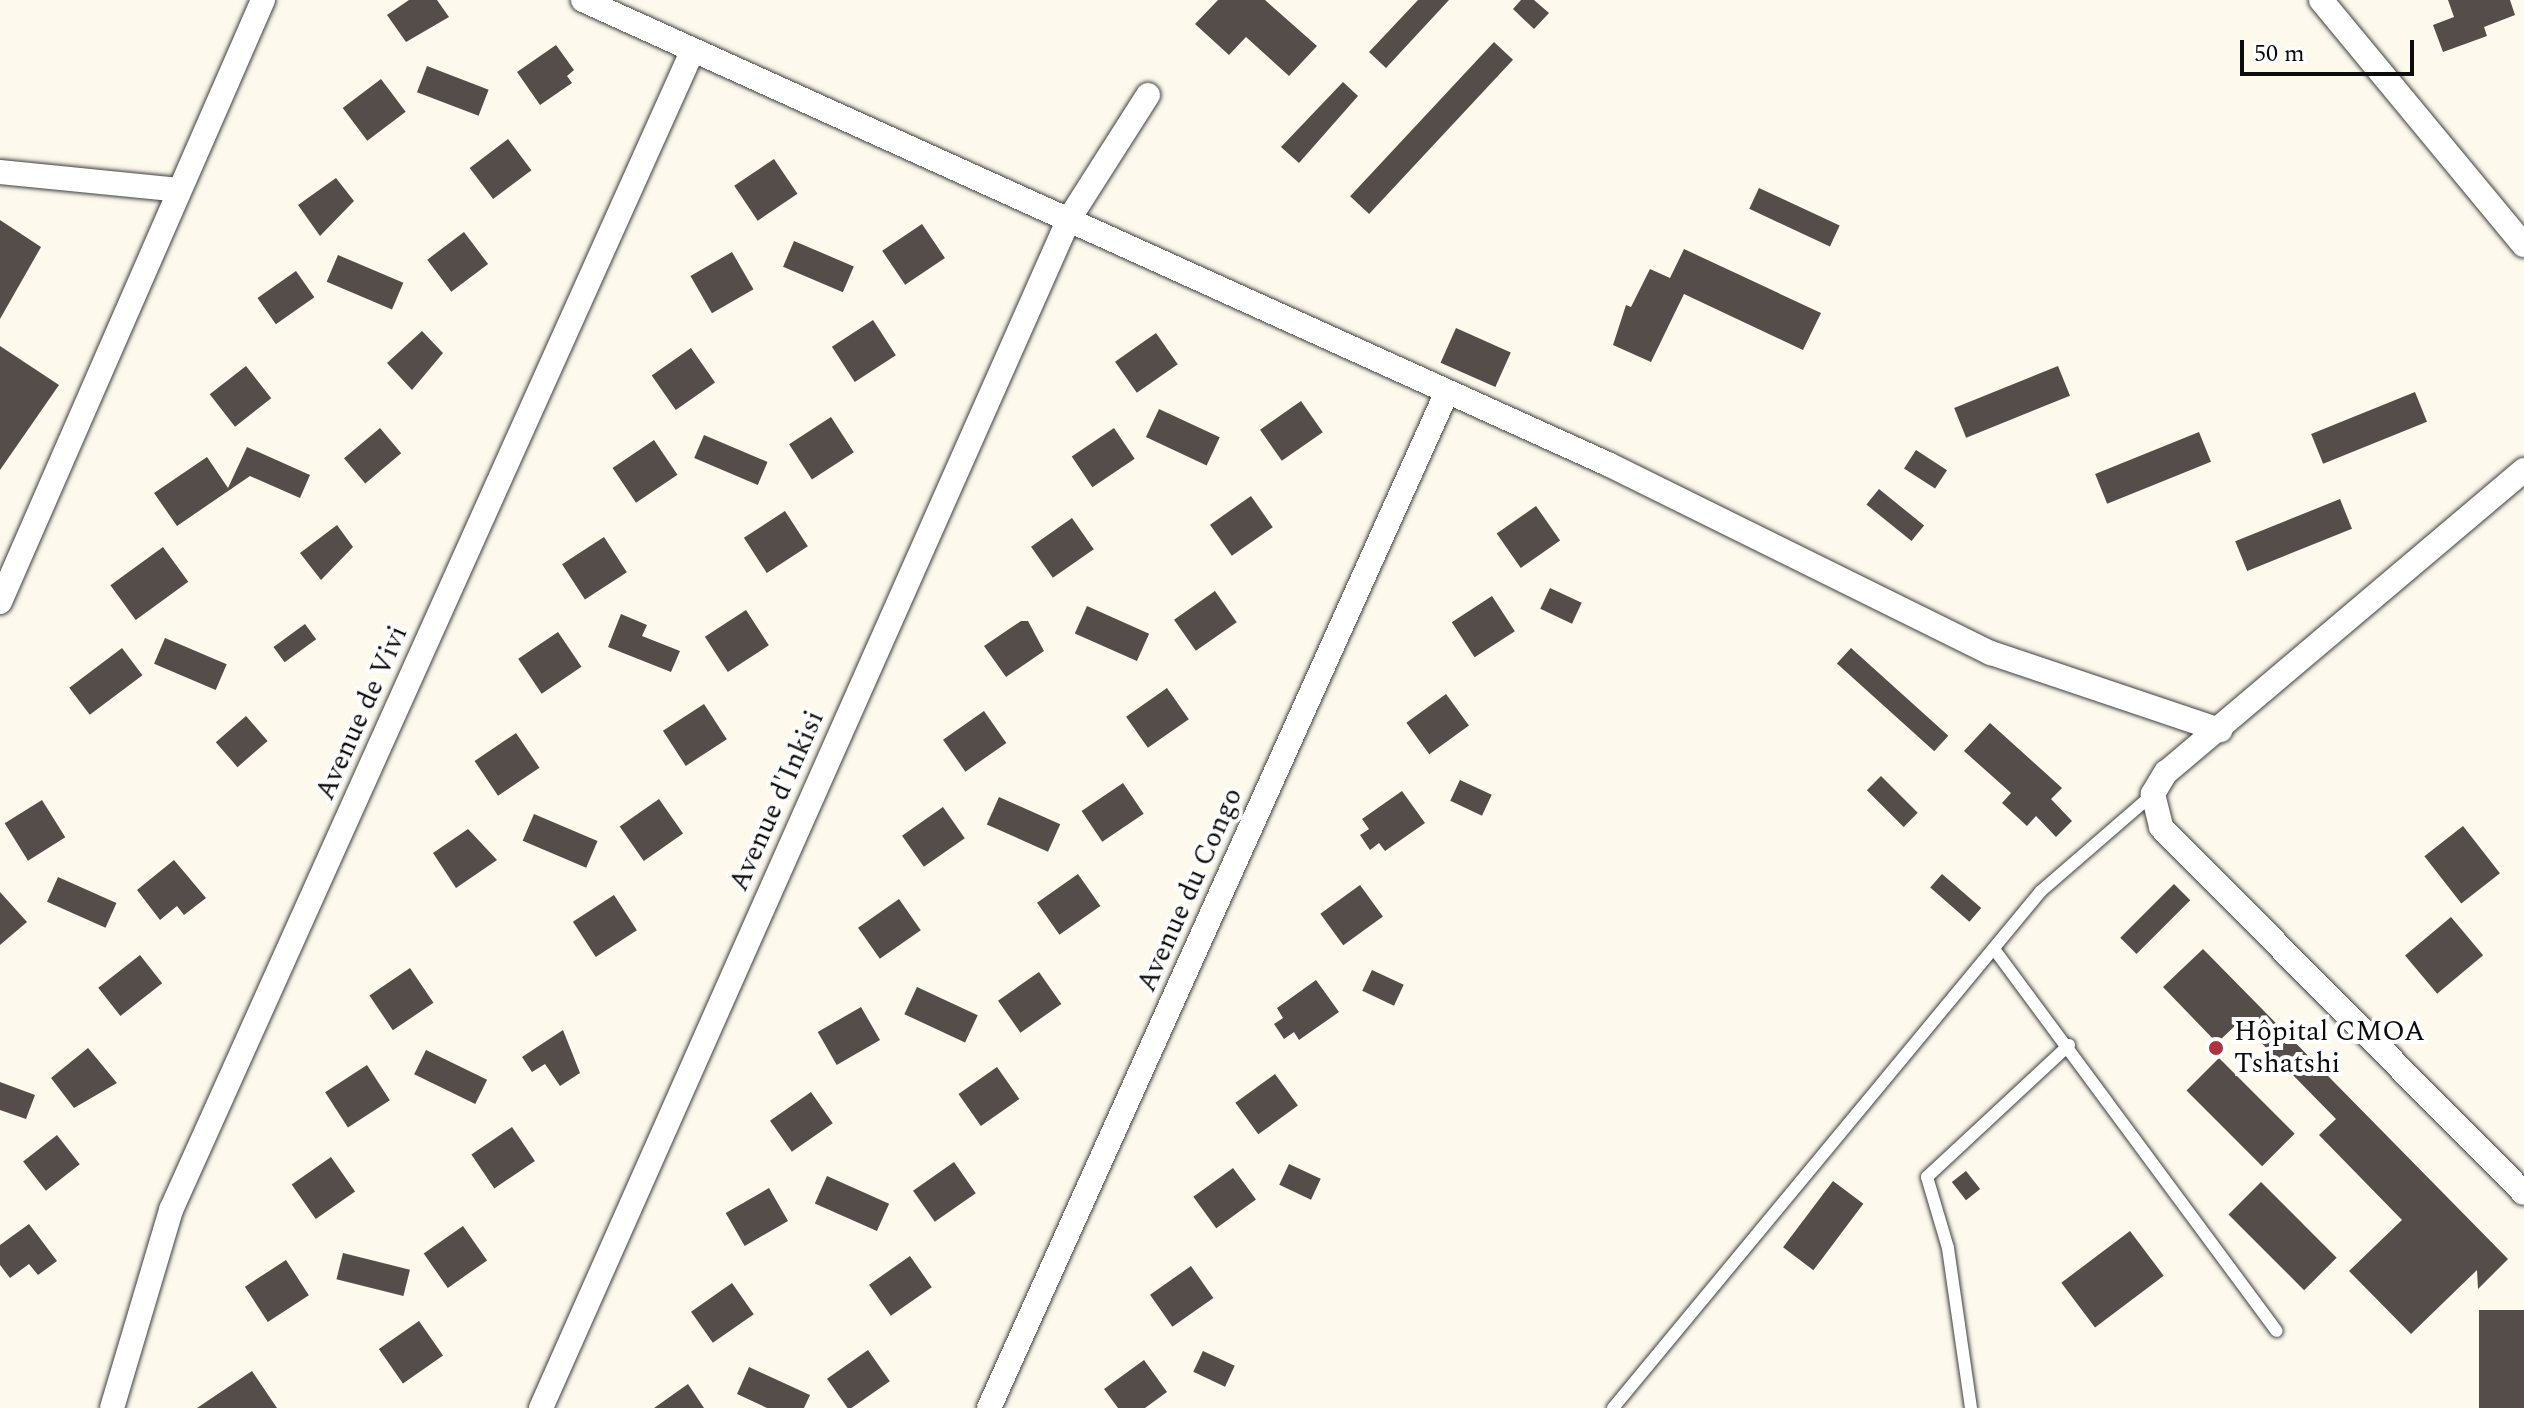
<!DOCTYPE html>
<html>
<head>
<meta charset="utf-8">
<style>
	body { margin:0 }
	#map { position:relative; width:2524px; height:1408px; overflow:hidden; background:#fdf9ed; font-family:Spectral,serif }
	div>[style] { position:absolute }
	[style*='--x'] { left:calc(var(--x)*1px); top:calc(var(--y)*1px); width:calc(var(--w)*1px); rotate:calc(var(--a)*1deg) }
	.building>* { inset:0; background:#544d4a; transform-origin:0 0 }
	.roads { filter:drop-shadow(0 0 2px #3f3f3f) drop-shadow(0 0 2px #3f3f3f) }
	.lane>* { height:12px; margin:-6px; padding:0 6px; transform-origin:6px; border-radius:6px; background:#fff }
	.street>* { height:24px; margin:-12px; padding:0 12px; transform-origin:12px; border-radius:12px; background:#fff }
	.dots>* { width:22px; height:22px; translate:-50% -50%; box-sizing:border-box; border:4px solid #fff; border-radius:50% }
	span { translate:-50% -50%; white-space:nowrap; text-align:center; line-height:1.15; -webkit-text-stroke:8px #fff; paint-order:stroke }
	.street-label { font-size:28px; color:#0c0c0c }
	.poi-label { font-size:28px; color:#0c0c0c }
	.left { translate:0 -50%; text-align:left }
	.scale { position:absolute; left:2240px; top:40px; width:174px; height:36px; box-sizing:border-box; border:4px solid #0c0c0c; border-top:0; padding-left:10px; font-size:24px; line-height:28px; white-space:nowrap; color:#0c0c0c; -webkit-text-stroke:6px #fff; paint-order:stroke }
</style>
</head>
<body>
<div id="map">
	<div class="building">
		<i style="clip-path:polygon(409px 0,437px 0,449px 17px,406px 42px,387px 15px)"></i>
		<i style="clip-path:polygon(1218px 0,1265px 0,1317px 46px,1289px 76px,1246px 37px,1229px 55px,1195px 24px)"></i>
		<i style="clip-path:polygon(1418px 0,1449px 0,1386px 68px,1369px 52px)"></i>
		<i style="clip-path:polygon(1521px 0,1534px 0,1549px 13px,1534px 29px,1513px 9px)"></i>
		<i style="clip-path:polygon(2448px 0,2510px 0,2515px 15px,2484px 27px,2487px 36px,2443px 52px,2433px 25px,2454px 17px)"></i>
		<i style="left:1494px;top:42px;width:26px;height:211px;rotate:43deg"></i>
		<i style="clip-path:polygon(556px 45px,574px 70px,567px 76px,572px 83px,540px 105px,517px 72px)"></i>
		<i style="left:427px;top:66px;width:66px;height:28px;rotate:21deg"></i>
		<i style="left:381px;top:79px;width:41px;height:48px;rotate:53deg"></i>
		<i style="clip-path:polygon(1343px 82px,1358px 96px,1299px 163px,1281px 147px)"></i>
		<i style="left:508px;top:139px;width:39px;height:48px;rotate:53deg"></i>
		<i style="left:774px;top:159px;width:42px;height:48px;rotate:56deg"></i>
		<i style="clip-path:polygon(336px 178px,354px 201px,320px 236px,298px 205px)"></i>
		<i style="left:1759px;top:188px;width:89px;height:23px;rotate:25deg"></i>
		<i style="clip-path:polygon(0 220px,41px 247px,0 319px)"></i>
		<i style="left:922px;top:224px;width:41px;height:48px;rotate:56deg"></i>
		<i style="left:464px;top:232px;width:40px;height:46px;rotate:53deg"></i>
		<i style="left:794px;top:241px;width:65px;height:28px;rotate:23deg"></i>
		<i style="clip-path:polygon(1684px 249px,1821px 313px,1803px 350px,1684px 294px,1651px 362px,1613px 345px,1626px 305px,1631px 307px,1650px 269px,1670px 278px)"></i>
		<i style="left:732px;top:252px;width:43px;height:48px;rotate:60deg"></i>
		<i style="left:338px;top:255px;width:71px;height:29px;rotate:23deg"></i>
		<i style="left:296px;top:271px;width:32px;height:47px;rotate:55deg"></i>
		<i style="left:873px;top:320px;width:42px;height:49px;rotate:57deg"></i>
		<i style="left:1456px;top:328px;width:60px;height:38px;rotate:24deg"></i>
		<i style="clip-path:polygon(422px 331px,443px 353px,412px 390px,387px 363px)"></i>
		<i style="left:1156px;top:333px;width:38px;height:50px;rotate:55deg"></i>
		<i style="clip-path:polygon(0 346px,59px 385px,0 470px)"></i>
		<i style="left:691px;top:348px;width:42px;height:48px;rotate:55deg"></i>
		<i style="left:246px;top:366px;width:41px;height:46px;rotate:52deg"></i>
		<i style="left:2058px;top:366px;width:32px;height:112px;rotate:68deg"></i>
		<i style="left:2415px;top:392px;width:32px;height:112px;rotate:68deg"></i>
		<i style="left:1301px;top:401px;width:38px;height:50px;rotate:55deg"></i>
		<i style="left:1159px;top:409px;width:67px;height:31px;rotate:25deg"></i>
		<i style="left:831px;top:417px;width:42px;height:50px;rotate:57deg"></i>
		<i style="left:380px;top:428px;width:33px;height:47px;rotate:50deg"></i>
		<i style="left:1114px;top:428px;width:37px;height:51px;rotate:56deg"></i>
		<i style="left:2199px;top:432px;width:32px;height:112px;rotate:68deg"></i>
		<i style="left:704px;top:435px;width:69px;height:25px;rotate:23deg"></i>
		<i style="left:654px;top:440px;width:42px;height:50px;rotate:56deg"></i>
		<i style="clip-path:polygon(247px 447px,310px 475px,300px 498px,250px 476px,177px 526px,154px 493px,207px 457px,228px 488px)"></i>
		<i style="left:1916px;top:450px;width:37px;height:22px;rotate:33deg"></i>
		<i style="left:1879px;top:489px;width:58px;height:20px;rotate:39deg"></i>
		<i style="left:1251px;top:496px;width:38px;height:50px;rotate:55deg"></i>
		<i style="left:2340px;top:499px;width:32px;height:113px;rotate:68deg"></i>
		<i style="left:1536px;top:506px;width:42px;height:48px;rotate:55deg"></i>
		<i style="left:785px;top:511px;width:42px;height:49px;rotate:57deg"></i>
		<i style="left:1072px;top:518px;width:38px;height:50px;rotate:55deg"></i>
		<i style="clip-path:polygon(337px 525px,353px 547px,321px 580px,300px 553px)"></i>
		<i style="left:604px;top:537px;width:42px;height:50px;rotate:57deg"></i>
		<i style="left:163px;top:547px;width:43px;height:65px;rotate:54deg"></i>
		<i style="left:1550px;top:588px;width:35px;height:23px;rotate:25deg"></i>
		<i style="left:1215px;top:591px;width:38px;height:50px;rotate:55deg"></i>
		<i style="left:1492px;top:596px;width:42px;height:48px;rotate:57deg"></i>
		<i style="left:1087px;top:606px;width:68px;height:30px;rotate:24deg"></i>
		<i style="left:746px;top:610px;width:42px;height:49px;rotate:57deg"></i>
		<i style="clip-path:polygon(621px 614px,647px 625px,642px 636px,680px 651px,671px 672px,608px 647px)"></i>
		<i style="clip-path:polygon(1021px 621px,1028px 621px,1044px 651px,1006px 677px,984px 646px)"></i>
		<i style="left:305px;top:624px;width:19px;height:39px;rotate:54deg"></i>
		<i style="left:558px;top:632px;width:42px;height:48px;rotate:56deg"></i>
		<i style="left:165px;top:638px;width:67px;height:28px;rotate:23deg"></i>
		<i style="left:122px;top:648px;width:34px;height:66px;rotate:53deg"></i>
		<i style="left:1851px;top:648px;width:131px;height:21px;rotate:42deg"></i>
		<i style="left:1167px;top:688px;width:38px;height:50px;rotate:55deg"></i>
		<i style="left:1446px;top:694px;width:39px;height:49px;rotate:54deg"></i>
		<i style="left:704px;top:704px;width:42px;height:49px;rotate:57deg"></i>
		<i style="left:984px;top:711px;width:39px;height:50px;rotate:55deg"></i>
		<i style="left:246px;top:716px;width:33px;height:40px;rotate:49deg"></i>
		<i style="clip-path:polygon(1990px 723px,2062px 788px,2051px 799px,2072px 821px,2056px 837px,2036px 816px,2027px 826px,2002px 803px,2011px 793px,1964px 751px)"></i>
		<i style="left:516px;top:733px;width:42px;height:50px;rotate:56deg"></i>
		<i style="left:1881px;top:776px;width:52px;height:20px;rotate:45deg"></i>
		<i style="left:1460px;top:780px;width:35px;height:23px;rotate:25deg"></i>
		<i style="left:1123px;top:783px;width:37px;height:50px;rotate:56deg"></i>
		<i style="clip-path:polygon(1402px 791px,1425px 823px,1385px 851px,1379px 843px,1370px 850px,1360px 835px,1369px 829px,1362px 819px)"></i>
		<i style="left:999px;top:797px;width:67px;height:30px;rotate:24deg"></i>
		<i style="left:659px;top:799px;width:42px;height:48px;rotate:55deg"></i>
		<i style="left:42px;top:800px;width:44px;height:44px;rotate:58deg"></i>
		<i style="left:943px;top:807px;width:38px;height:50px;rotate:55deg"></i>
		<i style="left:534px;top:814px;width:69px;height:29px;rotate:23deg"></i>
		<i style="left:2463px;top:826px;width:60px;height:49px;rotate:52deg"></i>
		<i style="clip-path:polygon(468px 829px,497px 860px,456px 888px,433px 853px)"></i>
		<i style="clip-path:polygon(174px 860px,206px 898px,184px 915px,177px 906px,160px 920px,137px 890px)"></i>
		<i style="left:1078px;top:874px;width:39px;height:50px;rotate:55deg"></i>
		<i style="left:1942px;top:874px;width:52px;height:18px;rotate:41deg"></i>
		<i style="left:58px;top:877px;width:64px;height:27px;rotate:24deg"></i>
		<i style="left:2174px;top:884px;width:23px;height:76px;rotate:45deg"></i>
		<i style="left:1360px;top:885px;width:39px;height:49px;rotate:54deg"></i>
		<i style="clip-path:polygon(0 892px,27px 922px,0 945px)"></i>
		<i style="left:614px;top:895px;width:42px;height:49px;rotate:57deg"></i>
		<i style="left:899px;top:899px;width:38px;height:50px;rotate:55deg"></i>
		<i style="left:2451px;top:917px;width:50px;height:60px;rotate:50deg"></i>
		<i style="clip-path:polygon(2203px 949px,2508px 1259px,2478px 1289px,2477px 1270px,2411px 1334px,2349px 1271px,2402px 1220px,2319px 1135px,2336px 1119px,2240px 1021px,2217px 1043px,2163px 987px)"></i>
		<i style="left:140px;top:955px;width:36px;height:53px;rotate:52deg"></i>
		<i style="left:410px;top:968px;width:42px;height:49px;rotate:56deg"></i>
		<i style="left:1372px;top:970px;width:35px;height:23px;rotate:25deg"></i>
		<i style="left:1039px;top:972px;width:39px;height:50px;rotate:55deg"></i>
		<i style="clip-path:polygon(1316px 980px,1339px 1012px,1299px 1040px,1294px 1032px,1284px 1039px,1274px 1024px,1283px 1018px,1277px 1008px)"></i>
		<i style="left:917px;top:987px;width:67px;height:30px;rotate:25deg"></i>
		<i style="left:861px;top:1007px;width:38px;height:50px;rotate:60deg"></i>
		<i style="clip-path:polygon(563px 1030px,580px 1073px,560px 1086px,545px 1064px,532px 1072px,522px 1057px)"></i>
		<i style="clip-path:polygon(88px 1048px,117px 1083px,74px 1108px,51px 1078px)"></i>
		<i style="left:426px;top:1050px;width:68px;height:27px;rotate:26deg"></i>
		<i style="left:2219px;top:1058px;width:107px;height:46px;rotate:45deg"></i>
		<i style="left:367px;top:1065px;width:42px;height:50px;rotate:57deg"></i>
		<i style="left:997px;top:1067px;width:39px;height:47px;rotate:55deg"></i>
		<i style="left:1275px;top:1074px;width:39px;height:49px;rotate:54deg"></i>
		<i style="clip-path:polygon(0 1082px,35px 1095px,26px 1119px,0 1110px)"></i>
		<i style="left:811px;top:1092px;width:38px;height:50px;rotate:55deg"></i>
		<i style="left:512px;top:1127px;width:41px;height:49px;rotate:56deg"></i>
		<i style="left:57px;top:1135px;width:37px;height:43px;rotate:52deg"></i>
		<i style="left:331px;top:1157px;width:42px;height:48px;rotate:55deg"></i>
		<i style="left:954px;top:1162px;width:38px;height:50px;rotate:55deg"></i>
		<i style="left:1289px;top:1164px;width:35px;height:23px;rotate:25deg"></i>
		<i style="left:1233px;top:1168px;width:39px;height:49px;rotate:54deg"></i>
		<i style="left:1966px;top:1171px;width:23px;height:18px;rotate:52deg"></i>
		<i style="left:827px;top:1176px;width:68px;height:30px;rotate:24deg"></i>
		<i style="left:1833px;top:1181px;width:38px;height:83px;rotate:37deg"></i>
		<i style="left:2261px;top:1182px;width:107px;height:46px;rotate:45deg"></i>
		<i style="left:769px;top:1188px;width:38px;height:50px;rotate:60deg"></i>
		<i style="clip-path:polygon(29px 1224px,57px 1261px,38px 1275px,29px 1264px,10px 1278px,0 1265px,0 1245px)"></i>
		<i style="left:463px;top:1226px;width:42px;height:48px;rotate:55deg"></i>
		<i style="left:2130px;top:1231px;width:56px;height:86px;rotate:53deg"></i>
		<i style="left:343px;top:1253px;width:69px;height:27px;rotate:14deg"></i>
		<i style="left:910px;top:1256px;width:38px;height:50px;rotate:55deg"></i>
		<i style="left:286px;top:1260px;width:42px;height:49px;rotate:57deg"></i>
		<i style="left:1191px;top:1266px;width:39px;height:50px;rotate:55deg"></i>
		<i style="left:732px;top:1283px;width:38px;height:50px;rotate:55deg"></i>
		<i style="left:2524px;top:1310px;width:98px;height:45px;rotate:90deg"></i>
		<i style="left:419px;top:1321px;width:42px;height:49px;rotate:55deg"></i>
		<i style="left:868px;top:1350px;width:38px;height:50px;rotate:55deg"></i>
		<i style="left:1203px;top:1351px;width:35px;height:23px;rotate:25deg"></i>
		<i style="clip-path:polygon(1144px 1360px,1167px 1392px,1145px 1408px,1118px 1408px,1104px 1389px)"></i>
		<i style="clip-path:polygon(749px 1367px,810px 1395px,804px 1408px,767px 1408px,737px 1394px)"></i>
		<i style="clip-path:polygon(252px 1371px,277px 1408px,197px 1408px)"></i>
		<i style="clip-path:polygon(688px 1384px,704px 1408px,654px 1408px)"></i>
	</div>
	<div class="roads">
		<div class="lane">
			<i style="--x:1994;--y:949;--w:475;--a:53.5"></i>
			<i style="--x:1613;--y:1408;--w:671;--a:-50.38"></i>
			<i style="--x:2041;--y:891;--w:148;--a:-40.9"></i>
			<i style="--x:1971;--y:1408;--w:162;--a:-98.2"></i>
			<i style="--x:1948;--y:1248;--w:74;--a:-106.5"></i>
			<i style="--x:1927;--y:1177;--w:194;--a:-42.9"></i>
		</div>
		<div class="street">
			<i style="--x:583;--y:0;--w:1125;--a:24.36"></i>
			<i style="--x:1608;--y:464;--w:427;--a:26.3"></i>
			<i style="--x:1991;--y:653;--w:242;--a:18.6"></i>
			<i style="--x:2321;--y:0;--w:318;--a:50.4"></i>
			<i style="--x:0;--y:172;--w:180;--a:5.7"></i>
			<i style="--x:2524;--y:470;--w:468;--a:139.8"></i>
			<i style="--x:2166;--y:772;--w:26;--a:121"></i>
			<i style="--x:2153;--y:794;--w:34;--a:76"></i>
			<i style="--x:2161;--y:827;--w:515;--a:45.24"></i>
			<i style="--x:0;--y:602;--w:657;--a:-66.4"></i>
			<i style="--x:112;--y:1408;--w:207;--a:-73.4"></i>
			<i style="--x:171;--y:1210;--w:1270;--a:-65.78"></i>
			<i style="--x:541;--y:1408;--w:1301;--a:-66.06"></i>
			<i style="--x:1069;--y:219;--w:147;--a:-57.5"></i>
			<i style="--x:989;--y:1408;--w:1110;--a:-65.74"></i>
		</div>
	</div>
	<div class="dots">
		<i style="left:2216px;top:1048px;background:#ae3240"></i>
	</div>
	<div class="street-label">
		<span style="left:362px;top:713px;rotate:-66deg">Avenue de Vivi</span>
		<span style="left:777px;top:801px;rotate:-66deg">Avenue d'Inkisi</span>
		<span style="left:1190px;top:890px;rotate:-66deg">Avenue du Congo</span>
	</div>
	<div class="poi-label">
		<span class="left" style="left:2234px;top:1048px">Hôpital CMOA<br>Tshatshi</span>
	</div>
	<div class="scale">50 m</div>
</div>
</body>
</html>
